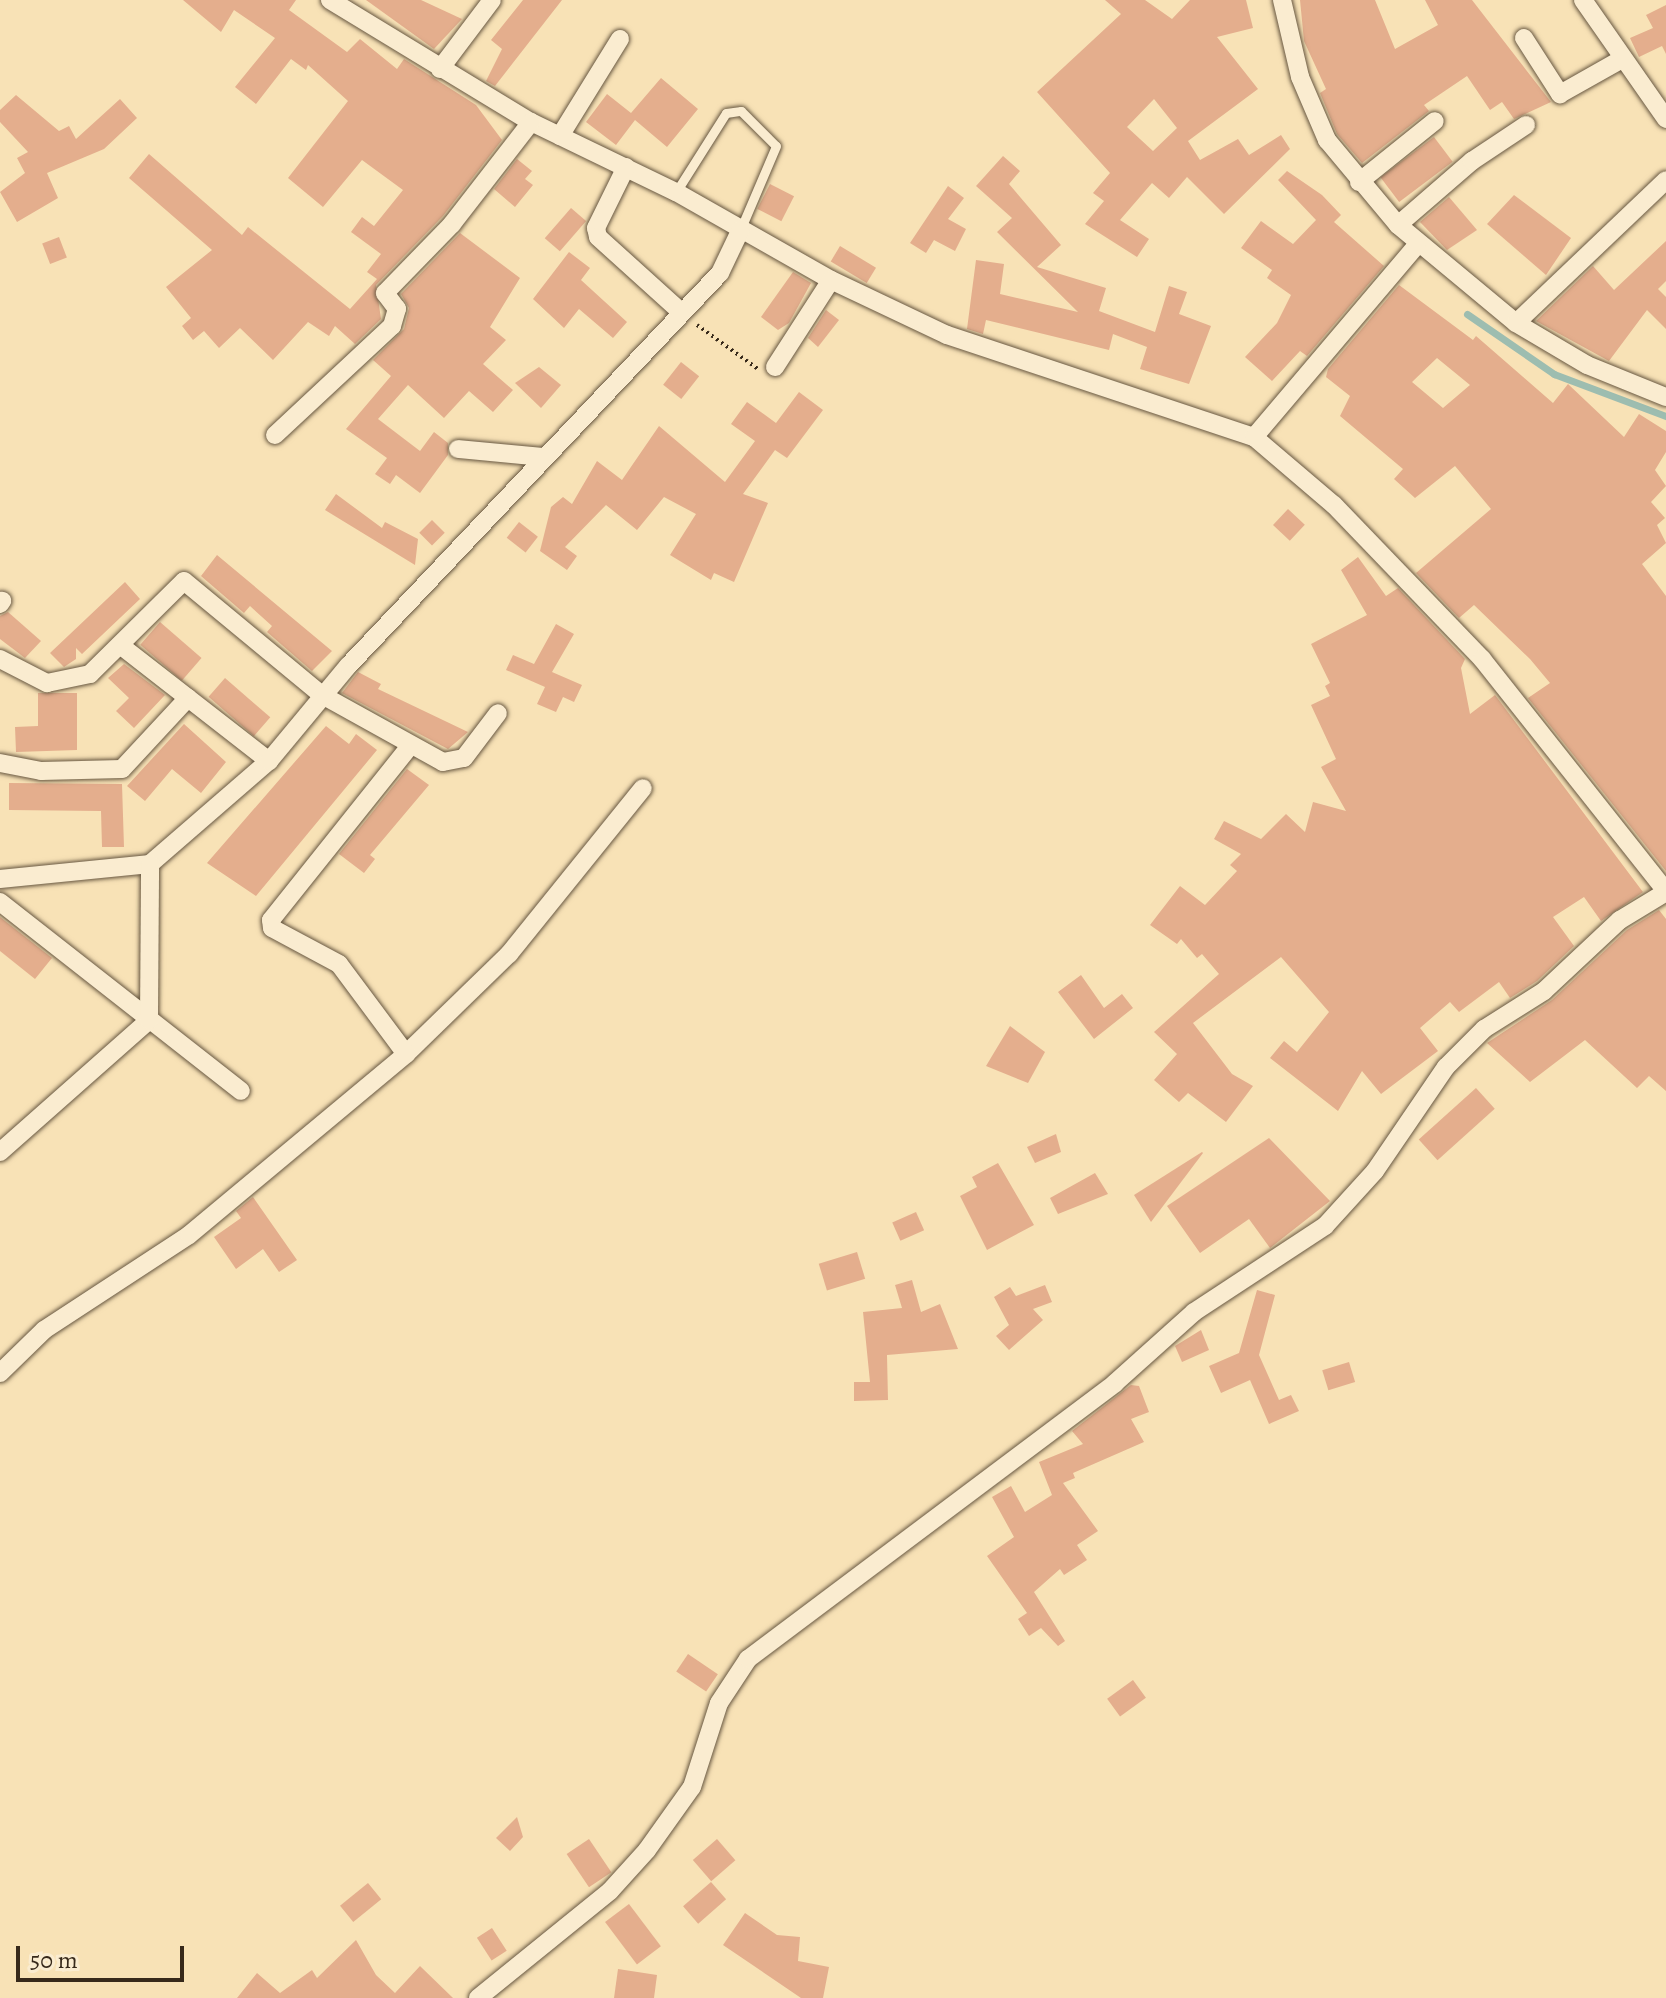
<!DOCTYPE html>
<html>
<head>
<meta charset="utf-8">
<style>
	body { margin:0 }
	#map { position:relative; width:1666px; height:1998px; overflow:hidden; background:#f8e2b6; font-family:Alegreya,serif }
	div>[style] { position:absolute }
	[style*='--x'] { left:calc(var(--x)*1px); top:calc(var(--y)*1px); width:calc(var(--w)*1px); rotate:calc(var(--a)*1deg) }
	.stream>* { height:7px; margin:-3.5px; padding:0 3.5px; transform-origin:3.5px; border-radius:3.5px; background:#9dbdb0 }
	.building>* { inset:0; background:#e4ae8d; transform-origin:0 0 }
	.path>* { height:4px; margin-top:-2px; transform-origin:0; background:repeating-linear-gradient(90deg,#37291a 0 2px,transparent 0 6px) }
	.roads { filter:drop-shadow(0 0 2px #675741) drop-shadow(0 0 2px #675741) }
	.service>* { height:9px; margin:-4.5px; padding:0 4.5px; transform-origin:4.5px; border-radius:4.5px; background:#faecd0 }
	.minor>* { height:18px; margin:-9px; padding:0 9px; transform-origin:9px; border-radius:9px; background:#faecd0 }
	span { translate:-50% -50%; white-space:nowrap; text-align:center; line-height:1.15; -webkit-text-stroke:6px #faecd0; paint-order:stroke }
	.scale { position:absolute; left:16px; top:1946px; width:168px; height:36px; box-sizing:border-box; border:4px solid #37291a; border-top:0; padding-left:10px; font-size:24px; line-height:28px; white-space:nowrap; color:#37291a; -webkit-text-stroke:6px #faecd0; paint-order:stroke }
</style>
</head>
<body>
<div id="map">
	<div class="stream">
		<i style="--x:1467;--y:314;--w:106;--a:34.6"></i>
		<i style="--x:1554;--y:374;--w:120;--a:20.6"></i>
	</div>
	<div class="building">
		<i style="clip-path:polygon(183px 0,296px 0,289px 10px,347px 52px,360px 39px,397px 69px,404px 59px,476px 105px,502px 140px,443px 216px,376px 285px,381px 319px,355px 344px,335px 326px,329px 336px,308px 322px,273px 360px,240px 328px,219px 348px,204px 331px,193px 340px,182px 326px,191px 318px,166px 287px,212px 250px,129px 178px,149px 154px,242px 235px,248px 227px,350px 309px,377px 279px,367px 272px,381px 254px,351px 232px,362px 217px,374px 226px,403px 190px,362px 160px,323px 207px,288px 178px,348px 101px,308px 65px,306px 70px,291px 59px,256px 104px,235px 87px,275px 38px,234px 10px,221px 32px)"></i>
		<i style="clip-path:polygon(366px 0,421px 0,462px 19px,434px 49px)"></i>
		<i style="clip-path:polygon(523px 0,562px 0,495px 86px,486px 81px,502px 49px,491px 40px)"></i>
		<i style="clip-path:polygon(evenodd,1105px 0,1145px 0,1172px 19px,1190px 0,1246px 0,1253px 28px,1217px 37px,1258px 89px,1188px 141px,1200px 160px,1238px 139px,1249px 155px,1281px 135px,1290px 149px,1224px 214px,1187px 177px,1169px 198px,1152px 183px,1120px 220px,1149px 239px,1137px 257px,1085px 224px,1104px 201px,1093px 193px,1110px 173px,1037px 92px,1121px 14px,1105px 0,1154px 99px,1177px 128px,1153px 151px,1127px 127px,1154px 99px)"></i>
		<i style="clip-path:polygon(1300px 0,1375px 0,1395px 49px,1438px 25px,1425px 0,1472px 0,1551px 102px,1514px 119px,1502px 102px,1490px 110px,1467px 76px,1424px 105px,1429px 111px,1362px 163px,1337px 134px,1320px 93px,1326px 89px,1304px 41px)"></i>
		<i style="clip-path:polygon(1666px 5px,1666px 54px,1662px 46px,1639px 57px,1630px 38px,1653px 28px,1646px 15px)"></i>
		<i style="clip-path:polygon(661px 78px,698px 109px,667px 147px,635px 120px,616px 145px,586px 122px,607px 94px,631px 113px)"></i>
		<i style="clip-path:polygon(16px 95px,59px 131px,69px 126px,76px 139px,120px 99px,137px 118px,104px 149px,47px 173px,58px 198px,17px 222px,0 192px,25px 173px,17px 158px,28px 152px,0 122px,0 110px)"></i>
		<i style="left:1434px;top:137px;width:31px;height:67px;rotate:53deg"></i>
		<i style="clip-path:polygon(1003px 156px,1020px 171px,1009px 184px,1061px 245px,1037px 267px,1106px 288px,1099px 311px,1155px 332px,1169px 286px,1187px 292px,1179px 314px,1211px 326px,1189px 384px,1140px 369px,1147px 347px,1113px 334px,1109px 350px,986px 320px,983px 334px,967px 329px,976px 260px,1004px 264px,1000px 294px,1078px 312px,997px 232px,1012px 218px,976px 186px)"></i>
		<i style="clip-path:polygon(517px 159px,532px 171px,525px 179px,533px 185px,515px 207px,494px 189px)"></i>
		<i style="clip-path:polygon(1287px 171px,1322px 195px,1341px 215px,1334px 222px,1384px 266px,1307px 356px,1300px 351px,1272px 381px,1245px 357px,1277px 323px,1291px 295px,1267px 278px,1272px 270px,1241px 248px,1261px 221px,1293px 244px,1316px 220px,1278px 180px)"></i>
		<i style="left:770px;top:184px;width:27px;height:28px;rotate:27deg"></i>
		<i style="clip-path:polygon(948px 186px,964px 198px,948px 219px,966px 229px,955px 251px,934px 240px,926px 253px,910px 243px)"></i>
		<i style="clip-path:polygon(1514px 195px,1571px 238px,1546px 275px,1487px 224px)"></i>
		<i style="clip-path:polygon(1449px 197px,1477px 230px,1447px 250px,1420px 222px)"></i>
		<i style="left:571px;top:208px;width:20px;height:40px;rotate:41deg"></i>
		<i style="clip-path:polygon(460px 233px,520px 278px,490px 327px,506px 340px,483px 364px,513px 390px,493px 412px,469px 391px,444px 418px,408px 385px,378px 419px,420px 451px,434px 432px,448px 443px,448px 455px,420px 493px,396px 475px,390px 484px,375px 474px,387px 458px,346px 429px,391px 376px,373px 360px,404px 329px,409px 308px,401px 294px)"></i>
		<i style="left:59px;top:237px;width:22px;height:18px;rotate:69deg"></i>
		<i style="clip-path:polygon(1666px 241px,1666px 281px,1658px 289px,1666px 297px,1666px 329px,1647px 310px,1609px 361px,1536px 321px,1593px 266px,1614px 290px)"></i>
		<i style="left:840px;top:246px;width:42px;height:18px;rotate:31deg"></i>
		<i style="clip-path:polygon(569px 252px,590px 268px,581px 280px,627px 322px,613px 338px,579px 309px,564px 328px,533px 299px)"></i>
		<i style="clip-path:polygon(793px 272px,811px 283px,789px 323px,778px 330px,761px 317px)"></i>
		<i style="clip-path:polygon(evenodd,1399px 285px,1473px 340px,1476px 336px,1553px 403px,1568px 384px,1624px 437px,1639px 414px,1666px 431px,1666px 452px,1655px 470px,1666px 486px,1651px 502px,1665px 518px,1657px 525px,1666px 543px,1642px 564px,1666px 596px,1666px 871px,1528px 698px,1550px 683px,1530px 659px,1474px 605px,1459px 618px,1416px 573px,1491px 509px,1455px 466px,1415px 498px,1394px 479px,1403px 469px,1340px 416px,1350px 396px,1326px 377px,1328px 369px,1399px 285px,1437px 358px,1470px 385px,1443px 408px,1412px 382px,1437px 358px)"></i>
		<i style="clip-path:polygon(826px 310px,839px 320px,818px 347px,808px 338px)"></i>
		<i style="left:681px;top:362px;width:23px;height:29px;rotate:38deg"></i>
		<i style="clip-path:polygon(539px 367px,561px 385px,541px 408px,515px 383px)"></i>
		<i style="clip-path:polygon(799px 392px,823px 410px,787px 458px,775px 450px,743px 494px,768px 503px,734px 582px,714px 573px,711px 580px,670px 555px,696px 514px,664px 497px,637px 530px,606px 505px,565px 547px,577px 556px,567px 570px,540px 551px,551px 507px,563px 497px,572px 504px,597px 461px,622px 480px,659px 426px,725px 482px,755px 441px,731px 424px,747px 402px,776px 423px)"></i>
		<i style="clip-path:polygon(336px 494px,382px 528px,385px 522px,418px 539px,415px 565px,325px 510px)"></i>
		<i style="left:1288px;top:509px;width:23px;height:22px;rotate:43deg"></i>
		<i style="left:432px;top:520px;width:18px;height:18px;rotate:45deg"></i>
		<i style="left:519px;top:522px;width:24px;height:20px;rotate:38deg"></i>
		<i style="clip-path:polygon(217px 555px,332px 651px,312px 671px,267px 632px,272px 626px,250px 606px,244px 613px,201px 576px)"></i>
		<i style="clip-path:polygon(1358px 557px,1386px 596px,1398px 588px,1465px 659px,1461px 668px,1470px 714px,1495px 695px,1643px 892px,1601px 921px,1584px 897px,1553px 917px,1574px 946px,1537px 981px,1510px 998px,1499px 982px,1459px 1012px,1450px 1002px,1420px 1028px,1438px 1051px,1381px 1094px,1362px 1071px,1338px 1111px,1270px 1058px,1284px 1041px,1297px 1052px,1329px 1012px,1281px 957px,1193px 1023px,1232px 1074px,1253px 1086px,1226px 1122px,1188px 1093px,1179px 1102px,1154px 1080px,1177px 1054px,1154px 1032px,1219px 974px,1202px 954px,1197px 958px,1181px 939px,1177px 944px,1150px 925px,1180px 886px,1205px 905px,1237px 871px,1230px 865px,1241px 854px,1214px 839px,1224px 821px,1261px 839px,1286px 814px,1305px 832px,1313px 802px,1346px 811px,1321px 767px,1336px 759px,1311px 705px,1330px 696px,1325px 686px,1330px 683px,1311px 644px,1367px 615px,1341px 570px)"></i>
		<i style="clip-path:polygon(125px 582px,140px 599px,82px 654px,76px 648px,76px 659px,64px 667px,50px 653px)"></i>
		<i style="clip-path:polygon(8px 612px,41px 641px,25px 658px,0 639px,0 616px)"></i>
		<i style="left:160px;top:622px;width:55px;height:30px;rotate:41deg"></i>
		<i style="clip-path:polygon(556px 624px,574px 634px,552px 672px,582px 685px,574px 702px,563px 697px,556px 712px,537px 704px,545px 687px,506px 670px,513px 655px,534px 664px)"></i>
		<i style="clip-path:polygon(124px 664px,165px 695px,134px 728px,116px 711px,129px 698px,108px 678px)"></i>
		<i style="clip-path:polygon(358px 672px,381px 684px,378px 689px,468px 732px,448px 749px,342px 693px)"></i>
		<i style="left:225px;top:678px;width:60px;height:25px;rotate:41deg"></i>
		<i style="clip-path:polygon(38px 693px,77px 693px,77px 750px,16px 752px,15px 727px,38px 726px)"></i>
		<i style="clip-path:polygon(184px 724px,226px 762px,201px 793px,172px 769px,145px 801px,127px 786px)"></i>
		<i style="clip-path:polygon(326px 726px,349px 744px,356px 734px,377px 750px,256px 896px,207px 863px)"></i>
		<i style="clip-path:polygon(407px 769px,429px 785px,370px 855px,375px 859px,364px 873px,339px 854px)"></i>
		<i style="clip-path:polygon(9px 783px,122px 784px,124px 847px,102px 847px,101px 811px,9px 810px)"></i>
		<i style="clip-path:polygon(1659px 910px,1666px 919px,1666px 1091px,1649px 1076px,1637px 1088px,1585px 1040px,1530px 1082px,1487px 1043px,1552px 1000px,1627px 930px)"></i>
		<i style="clip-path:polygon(0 917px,52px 958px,35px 979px,0 951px)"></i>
		<i style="clip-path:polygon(1081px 975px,1104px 1008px,1122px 994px,1133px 1008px,1094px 1039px,1058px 992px)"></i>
		<i style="clip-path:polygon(1010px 1026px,1045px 1052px,1028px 1083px,986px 1066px)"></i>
		<i style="left:1476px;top:1088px;width:28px;height:77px;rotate:48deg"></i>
		<i style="clip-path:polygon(1056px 1134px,1061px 1152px,1035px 1163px,1027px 1147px)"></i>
		<i style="clip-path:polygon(1269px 1138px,1330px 1201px,1270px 1248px,1249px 1219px,1200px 1253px,1167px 1206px)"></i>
		<i style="clip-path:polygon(1202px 1152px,1203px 1153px,1151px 1222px,1134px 1195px)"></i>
		<i style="clip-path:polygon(998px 1163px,1034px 1225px,987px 1250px,960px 1196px,977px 1187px,972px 1177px)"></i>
		<i style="clip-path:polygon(1095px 1173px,1108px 1194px,1058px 1214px,1050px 1198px)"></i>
		<i style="clip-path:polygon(253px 1197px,297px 1260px,279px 1272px,263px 1249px,236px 1269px,214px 1237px,241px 1218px,236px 1211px)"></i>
		<i style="left:916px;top:1212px;width:20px;height:26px;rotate:66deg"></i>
		<i style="left:857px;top:1252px;width:28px;height:40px;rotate:73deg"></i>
		<i style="clip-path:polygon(912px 1280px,921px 1312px,940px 1304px,958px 1349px,887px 1355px,888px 1400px,854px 1401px,854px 1382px,870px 1382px,863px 1312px,902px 1308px,895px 1285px)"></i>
		<i style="clip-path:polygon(1045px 1285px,1052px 1302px,1033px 1309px,1043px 1320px,1009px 1350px,996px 1336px,1009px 1325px,994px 1297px,1010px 1287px,1016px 1296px)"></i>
		<i style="clip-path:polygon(1257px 1290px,1275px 1295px,1259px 1355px,1279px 1400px,1291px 1395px,1299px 1411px,1269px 1424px,1250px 1380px,1221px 1393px,1209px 1366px,1239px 1353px)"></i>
		<i style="clip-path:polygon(1201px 1330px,1209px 1350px,1182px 1362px,1175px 1346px)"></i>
		<i style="left:1349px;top:1362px;width:21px;height:28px;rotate:73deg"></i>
		<i style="clip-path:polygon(1131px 1385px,1139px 1386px,1149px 1412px,1131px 1419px,1144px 1442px,1073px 1473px,1075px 1478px,1063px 1483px,1098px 1531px,1077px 1545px,1087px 1560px,1064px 1575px,1060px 1569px,1034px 1592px,1065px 1641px,1058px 1646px,1041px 1628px,1029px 1636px,1018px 1619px,1027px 1613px,987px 1556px,1014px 1537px,992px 1497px,1011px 1486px,1025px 1512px,1052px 1495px,1039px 1462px,1083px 1444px,1072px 1431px)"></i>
		<i style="left:688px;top:1654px;width:36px;height:21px;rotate:34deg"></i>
		<i style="left:1133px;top:1680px;width:22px;height:32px;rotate:54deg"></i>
		<i style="clip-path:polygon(517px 1817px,523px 1837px,510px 1851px,496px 1838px)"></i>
		<i style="left:589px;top:1839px;width:40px;height:27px;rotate:56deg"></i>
		<i style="left:717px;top:1839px;width:28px;height:32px;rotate:49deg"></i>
		<i style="left:711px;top:1882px;width:23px;height:37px;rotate:49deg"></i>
		<i style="left:368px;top:1883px;width:21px;height:36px;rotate:51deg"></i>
		<i style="left:629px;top:1904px;width:53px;height:30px;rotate:53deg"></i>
		<i style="clip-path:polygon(745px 1913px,777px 1935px,800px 1937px,798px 1961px,829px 1967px,823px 1998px,801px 1998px,723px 1945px)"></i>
		<i style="left:492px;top:1928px;width:27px;height:18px;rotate:57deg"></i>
		<i style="clip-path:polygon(356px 1940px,376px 1975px,395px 1993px,420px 1966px,453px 1998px,237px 1998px,257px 1973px,280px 1993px,312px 1970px,317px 1978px)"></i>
		<i style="clip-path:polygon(618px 1969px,657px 1975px,654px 1998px,614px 1998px)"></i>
	</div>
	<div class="path">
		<i style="--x:697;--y:325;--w:75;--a:35.8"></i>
	</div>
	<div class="roads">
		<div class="service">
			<i style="--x:676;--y:192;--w:93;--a:-57.7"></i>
			<i style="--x:726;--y:113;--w:15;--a:-8"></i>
			<i style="--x:741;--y:111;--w:49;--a:45"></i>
			<i style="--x:776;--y:146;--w:89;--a:113.1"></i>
		</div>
		<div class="minor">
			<i style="--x:330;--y:0;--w:235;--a:31.3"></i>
			<i style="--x:531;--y:122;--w:161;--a:25.8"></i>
			<i style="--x:676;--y:192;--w:178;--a:29.6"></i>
			<i style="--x:831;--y:280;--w:128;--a:25.4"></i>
			<i style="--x:947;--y:335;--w:324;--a:18.4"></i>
			<i style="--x:1282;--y:0;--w:79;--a:76.8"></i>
			<i style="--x:1300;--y:77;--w:69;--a:66.8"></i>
			<i style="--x:1327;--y:140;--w:111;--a:50.1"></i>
			<i style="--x:1398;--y:225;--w:153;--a:39.7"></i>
			<i style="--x:1516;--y:323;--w:82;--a:30.6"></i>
			<i style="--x:1587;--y:365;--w:85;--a:22.1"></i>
			<i style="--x:1583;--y:0;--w:145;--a:55.1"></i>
			<i style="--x:1524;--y:38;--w:67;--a:57.3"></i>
			<i style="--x:1560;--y:94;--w:71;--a:-29.4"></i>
			<i style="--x:440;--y:69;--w:86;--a:-53"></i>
			<i style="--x:560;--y:136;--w:114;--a:-58.3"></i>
			<i style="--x:626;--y:167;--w:68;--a:116.2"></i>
			<i style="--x:596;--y:228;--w:9;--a:77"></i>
			<i style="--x:598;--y:237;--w:113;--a:42.1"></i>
			<i style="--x:1359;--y:182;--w:97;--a:-38.8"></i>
			<i style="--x:1398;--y:225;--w:98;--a:-40.9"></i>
			<i style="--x:1472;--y:161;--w:65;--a:-33.7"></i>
			<i style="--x:1417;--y:245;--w:252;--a:130.3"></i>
			<i style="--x:1254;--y:437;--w:105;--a:40.4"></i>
			<i style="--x:1334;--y:505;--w:214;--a:46.1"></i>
			<i style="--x:1482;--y:659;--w:296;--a:51.6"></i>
			<i style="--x:1516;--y:323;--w:207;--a:-43.6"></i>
			<i style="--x:775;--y:367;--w:103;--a:-57.2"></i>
			<i style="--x:275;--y:435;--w:160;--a:-43"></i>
			<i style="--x:392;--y:326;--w:18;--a:-74"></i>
			<i style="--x:397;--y:309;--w:20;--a:-127"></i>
			<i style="--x:385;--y:293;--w:96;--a:-45.8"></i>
			<i style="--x:452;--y:224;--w:129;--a:-52.2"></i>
			<i style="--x:458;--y:449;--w:84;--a:5.4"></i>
			<i style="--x:0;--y:604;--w:4;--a:-56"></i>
			<i style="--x:120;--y:645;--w:189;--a:37.9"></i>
			<i style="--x:0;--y:659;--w:53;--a:27.1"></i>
			<i style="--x:47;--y:683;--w:44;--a:-11.8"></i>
			<i style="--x:90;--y:674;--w:132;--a:-44.7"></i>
			<i style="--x:184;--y:581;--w:179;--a:39.6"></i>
			<i style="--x:322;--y:695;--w:138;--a:29"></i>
			<i style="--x:443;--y:762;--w:21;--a:-11"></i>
			<i style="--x:464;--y:758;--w:56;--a:-52.9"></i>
			<i style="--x:0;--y:763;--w:42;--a:11"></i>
			<i style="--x:41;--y:771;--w:81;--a:-1.4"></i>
			<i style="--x:122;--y:769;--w:97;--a:-47.1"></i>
			<i style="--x:0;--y:879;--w:151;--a:-5.7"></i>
			<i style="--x:150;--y:864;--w:157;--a:-40.9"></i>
			<i style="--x:269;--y:761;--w:124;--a:-50.3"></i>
			<i style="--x:348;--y:666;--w:541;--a:-46.57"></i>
			<i style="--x:720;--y:273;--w:49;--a:-64.5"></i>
			<i style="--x:0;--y:902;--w:306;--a:38.1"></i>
			<i style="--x:406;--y:1054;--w:144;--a:-44.2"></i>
			<i style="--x:509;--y:954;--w:213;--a:-51.1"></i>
			<i style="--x:0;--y:1152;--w:199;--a:-41.5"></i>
			<i style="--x:149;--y:1020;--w:156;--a:-89.6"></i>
			<i style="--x:0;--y:1373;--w:62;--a:-44.3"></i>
			<i style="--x:44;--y:1330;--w:173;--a:-33.2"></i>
			<i style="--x:189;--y:1235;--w:283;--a:-39.8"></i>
			<i style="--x:406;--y:1054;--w:112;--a:-126.7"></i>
			<i style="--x:339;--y:964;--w:76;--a:-151.8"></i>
			<i style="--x:272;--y:928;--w:8;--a:-97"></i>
			<i style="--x:271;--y:920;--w:221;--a:-51.4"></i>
			<i style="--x:478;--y:1998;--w:170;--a:-39"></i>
			<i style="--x:610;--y:1891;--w:55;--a:-47.9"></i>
			<i style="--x:647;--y:1850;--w:77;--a:-54.5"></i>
			<i style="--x:692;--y:1787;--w:88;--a:-72.2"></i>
			<i style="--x:719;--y:1703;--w:53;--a:-56.6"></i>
			<i style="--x:748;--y:1659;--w:459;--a:-36.9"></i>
			<i style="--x:1115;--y:1383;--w:106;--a:-41.9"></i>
			<i style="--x:1194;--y:1312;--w:157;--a:-33.3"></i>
			<i style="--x:1325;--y:1226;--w:74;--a:-47.7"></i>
			<i style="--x:1375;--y:1171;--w:126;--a:-55.7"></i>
			<i style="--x:1446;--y:1067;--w:54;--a:-45"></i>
			<i style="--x:1484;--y:1029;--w:71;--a:-32.3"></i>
			<i style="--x:1544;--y:991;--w:104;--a:-43.1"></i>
			<i style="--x:1620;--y:920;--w:54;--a:-31.3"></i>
		</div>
	</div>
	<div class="scale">50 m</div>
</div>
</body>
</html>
